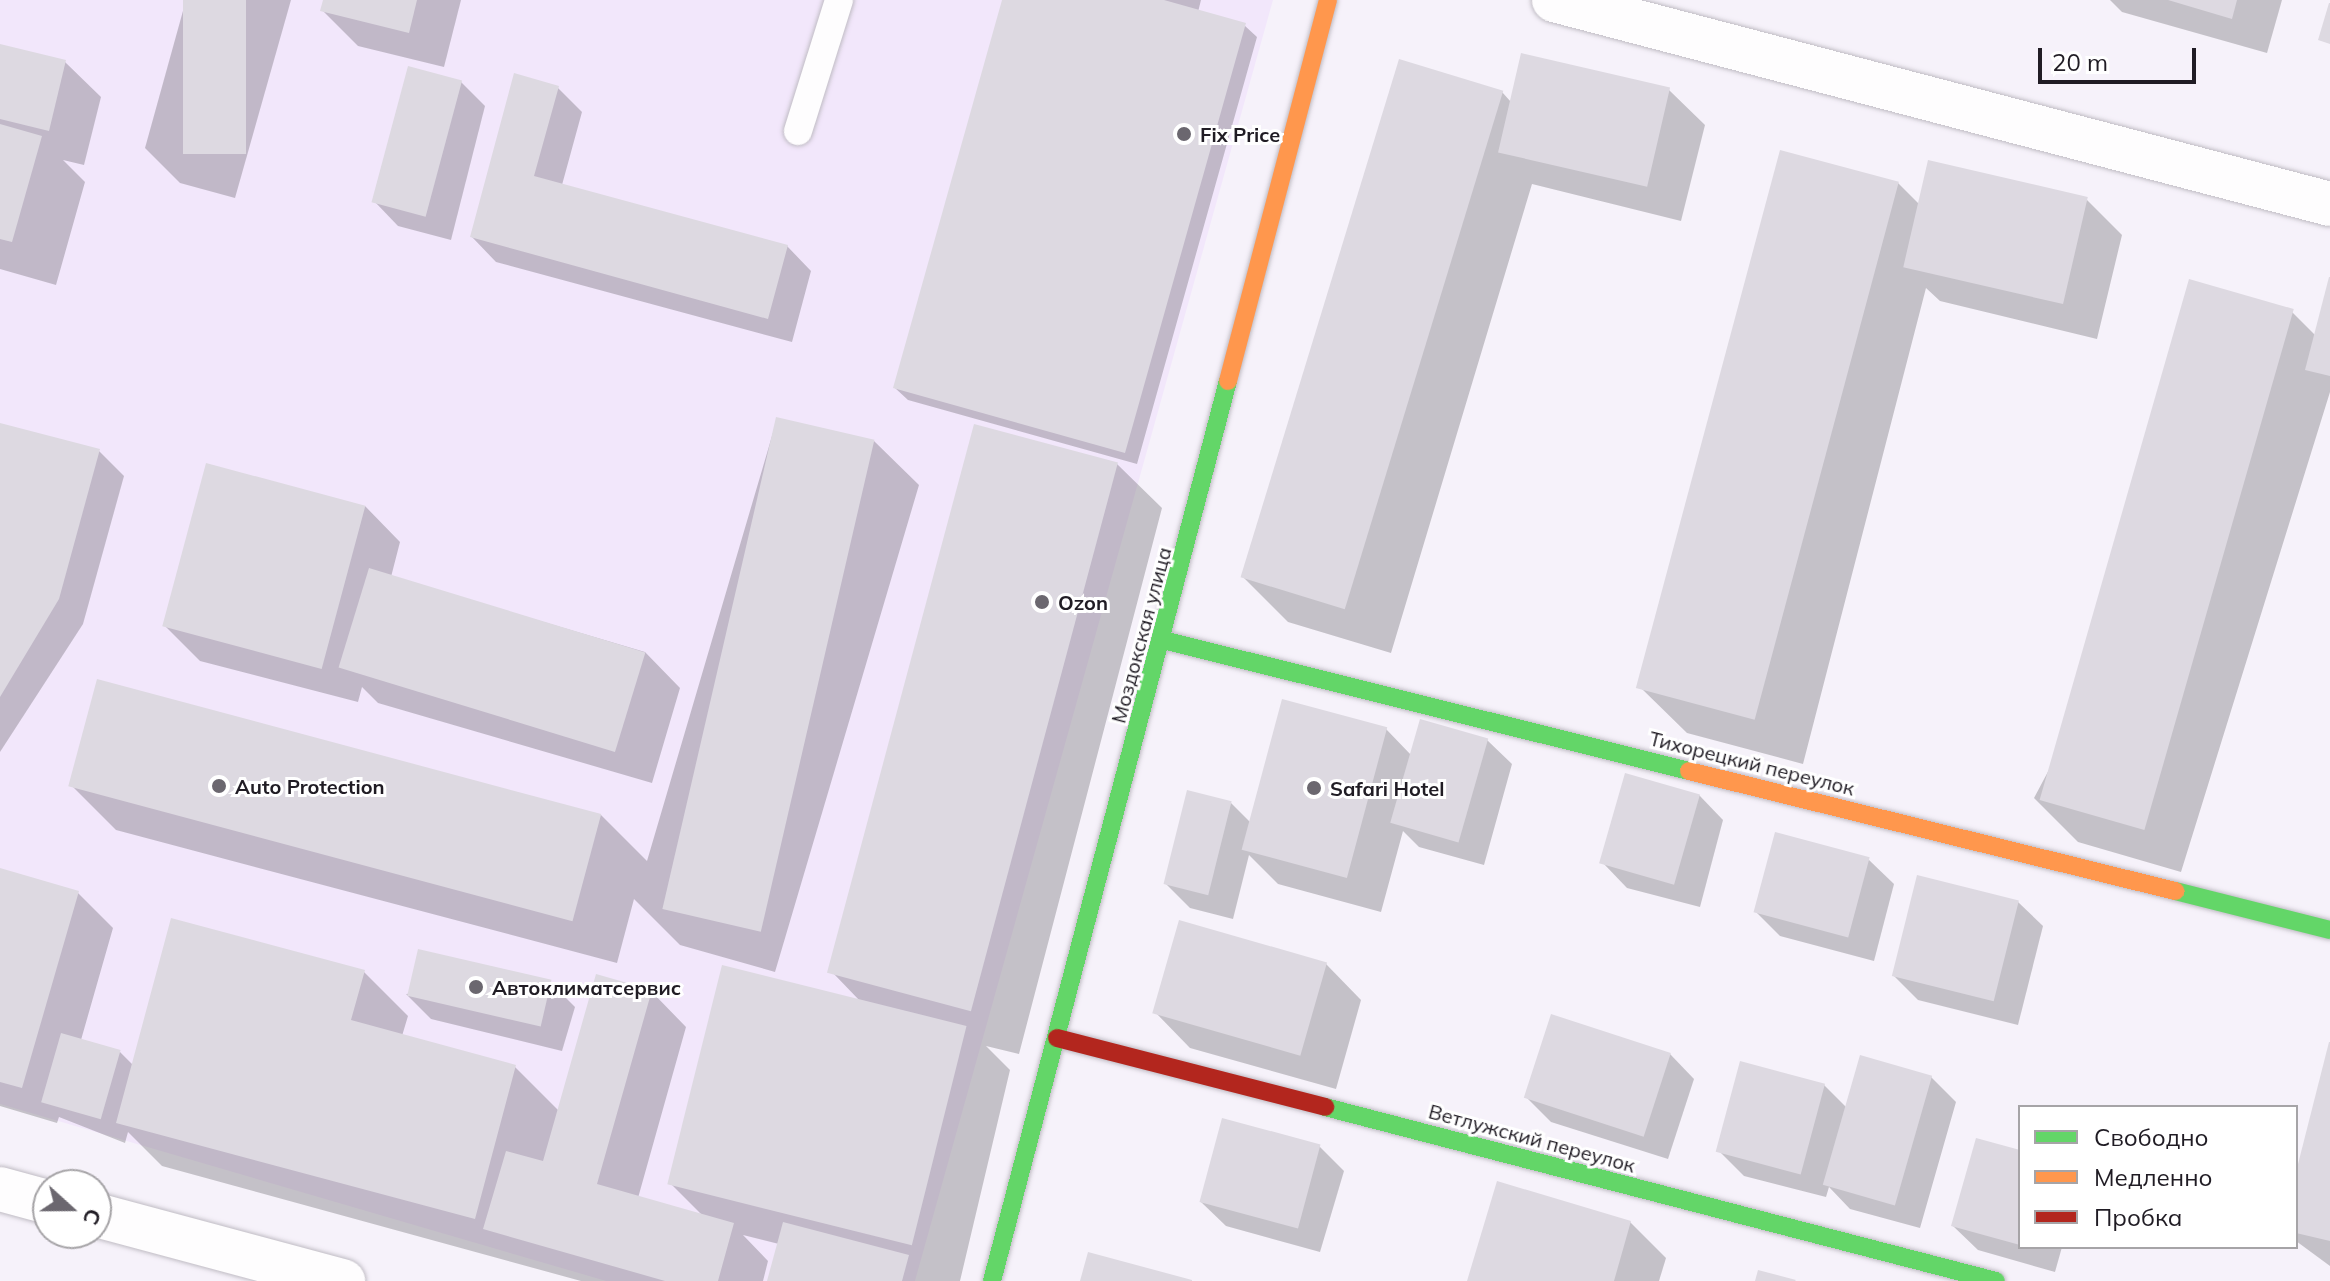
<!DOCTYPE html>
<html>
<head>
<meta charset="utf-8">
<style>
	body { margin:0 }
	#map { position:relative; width:2330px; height:1281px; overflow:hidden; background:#f6f2fa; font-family:Mulish,sans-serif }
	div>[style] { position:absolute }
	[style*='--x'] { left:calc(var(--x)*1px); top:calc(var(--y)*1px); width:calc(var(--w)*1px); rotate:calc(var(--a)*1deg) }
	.built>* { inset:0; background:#f2e7fb }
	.shadow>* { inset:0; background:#0003 }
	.building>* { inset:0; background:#ddd9e1; transform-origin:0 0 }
	.roads { filter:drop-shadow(0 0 2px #c0bcc4) drop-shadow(0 0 2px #c0bcc4) }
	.lane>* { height:28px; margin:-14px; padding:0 14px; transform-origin:14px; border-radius:14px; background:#fefdfe }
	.street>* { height:44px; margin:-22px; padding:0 22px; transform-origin:22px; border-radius:22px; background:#fefdfe }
	.fast>* { height:18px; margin:-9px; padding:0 9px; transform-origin:9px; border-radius:9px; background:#63d668 }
	.slow>* { height:18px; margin:-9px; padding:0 9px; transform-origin:9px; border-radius:9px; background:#ff974d }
	.jam>* { height:18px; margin:-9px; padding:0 9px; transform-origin:9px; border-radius:9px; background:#b3261e }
	.dots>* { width:22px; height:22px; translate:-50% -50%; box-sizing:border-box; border:4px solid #fff; border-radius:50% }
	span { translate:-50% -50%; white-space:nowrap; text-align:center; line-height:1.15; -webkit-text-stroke:6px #fff; paint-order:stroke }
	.poi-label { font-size:20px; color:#201c24; font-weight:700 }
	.left { translate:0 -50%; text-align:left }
	.street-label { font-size:20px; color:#201c24 }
	.legend { position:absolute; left:2018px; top:1105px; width:280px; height:144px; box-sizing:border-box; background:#fff; border:2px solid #a6a4a7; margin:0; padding:10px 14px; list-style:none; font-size:24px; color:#201c24 }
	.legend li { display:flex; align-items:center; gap:16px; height:40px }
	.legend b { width:40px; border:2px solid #a6a4a7 }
	.north { position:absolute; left:32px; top:1169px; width:80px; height:80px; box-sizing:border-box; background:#fff; border:2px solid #a6a4a7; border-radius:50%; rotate:111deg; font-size:22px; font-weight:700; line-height:32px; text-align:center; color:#201c24 }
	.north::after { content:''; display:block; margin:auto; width:28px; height:36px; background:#6b676f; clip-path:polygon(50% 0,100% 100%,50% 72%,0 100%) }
	.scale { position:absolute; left:2038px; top:48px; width:158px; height:36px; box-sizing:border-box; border:4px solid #201c24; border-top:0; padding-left:10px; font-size:24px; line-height:28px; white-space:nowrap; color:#201c24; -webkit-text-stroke:6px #fff; paint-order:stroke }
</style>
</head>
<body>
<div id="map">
	<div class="built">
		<i style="clip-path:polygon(0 0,1273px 0,915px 1281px,606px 1281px,0 1104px)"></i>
	</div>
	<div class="shadow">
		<i style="clip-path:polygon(186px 0,291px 0,235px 198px,180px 183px,145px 148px)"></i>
		<i style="clip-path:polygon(325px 0,461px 0,444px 67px,358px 46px,322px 10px)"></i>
		<i style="clip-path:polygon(1004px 0,1201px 0,1198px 12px,1244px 25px,1257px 37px,1137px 464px,908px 400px,895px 388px)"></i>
		<i style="clip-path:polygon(2110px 0,2282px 0,2267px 53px,2122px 12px)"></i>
		<i style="clip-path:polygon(0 46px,65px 62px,101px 97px,84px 165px,63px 160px,85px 182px,56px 285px,0 269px)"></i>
		<i style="clip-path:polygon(461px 82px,485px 106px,451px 240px,398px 226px,374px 201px)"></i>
		<i style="clip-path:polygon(558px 88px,582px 112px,562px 185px,787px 246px,811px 271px,792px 342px,496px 262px,472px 237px)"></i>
		<i style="clip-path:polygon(1669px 90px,1705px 125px,1681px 221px,1532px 184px,1391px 653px,1288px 622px,1244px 578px,1502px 92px,1511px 102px)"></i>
		<i style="clip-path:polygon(1898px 183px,1919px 204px,2087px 200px,2122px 235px,2097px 339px,1940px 301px,1926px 288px,1803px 764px,1687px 733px,1642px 689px)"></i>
		<i style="clip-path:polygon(2330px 281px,2330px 392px,2181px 872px,2078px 842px,2034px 798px,2292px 312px,2316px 336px)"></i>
		<i style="clip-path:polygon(777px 419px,874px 441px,919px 485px,775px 972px,680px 945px,634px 899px,617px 963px,116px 830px,72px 786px,601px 815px,647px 861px)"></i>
		<i style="clip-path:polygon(0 425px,99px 451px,124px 476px,83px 624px,0 752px)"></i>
		<i style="clip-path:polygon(1117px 464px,1162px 508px,1019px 1054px,986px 1046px,1010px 1070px,960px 1281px,769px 1281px,779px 1244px,743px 1235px,768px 1261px,763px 1281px,581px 1281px,162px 1166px,128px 1132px,125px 1143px,59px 1117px,57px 1123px,0 1106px,0 870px,78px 893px,113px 928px,81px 1040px,120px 1052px,133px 1065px,364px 972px,408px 1016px,402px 1036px,515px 1067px,559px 1111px,651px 991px,686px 1027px,638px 1198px,704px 1217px,671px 1184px,860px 1001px,833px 973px)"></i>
		<i style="clip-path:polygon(365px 506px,400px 542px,391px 577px,645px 652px,680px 688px,652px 783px,378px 703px,362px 687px,358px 702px,200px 661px,165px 626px)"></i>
		<i style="clip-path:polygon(1386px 729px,1412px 756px,1487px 740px,1512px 764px,1484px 865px,1419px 847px,1403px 831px,1381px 912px,1278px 884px,1249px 855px,1233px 919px,1190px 908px,1165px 883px,1231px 803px,1250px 822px)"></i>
		<i style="clip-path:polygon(1699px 795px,1723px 820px,1700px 907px,1627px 888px,1603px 863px)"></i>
		<i style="clip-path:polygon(1869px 860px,1894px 884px,1874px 961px,1780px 936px,1756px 912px)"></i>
		<i style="clip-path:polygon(2018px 902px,2043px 926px,2018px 1025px,1918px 1000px,1894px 976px)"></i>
		<i style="clip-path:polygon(1326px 964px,1361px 1000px,1336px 1089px,1190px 1048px,1155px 1012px)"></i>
		<i style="clip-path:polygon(550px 982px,575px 1007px,562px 1051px,431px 1019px,406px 994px)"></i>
		<i style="clip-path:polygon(2330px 1046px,2330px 1266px,2296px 1241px,2296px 1180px)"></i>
		<i style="clip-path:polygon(1670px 1054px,1694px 1079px,1668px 1159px,1551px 1122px,1527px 1098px)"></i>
		<i style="clip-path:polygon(1931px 1077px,1956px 1102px,1920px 1228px,1850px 1209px,1829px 1187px,1826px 1197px,1744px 1176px,1719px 1151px,1824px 1085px,1847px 1108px)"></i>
		<i style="clip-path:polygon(1319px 1146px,1344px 1171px,1320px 1252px,1226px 1226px,1201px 1202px)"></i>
		<i style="clip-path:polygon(2020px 1152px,2020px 1247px,2062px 1247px,2055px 1272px,1978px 1250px,1953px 1226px)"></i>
		<i style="clip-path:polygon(1630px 1222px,1666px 1258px,1659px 1281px,1470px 1281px)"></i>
	</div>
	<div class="building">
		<i style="left:183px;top:0;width:63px;height:154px"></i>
		<i style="clip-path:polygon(323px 0,417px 0,409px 33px,320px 11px)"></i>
		<i style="clip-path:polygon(1002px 0,1164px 0,1246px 23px,1125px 453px,893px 388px)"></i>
		<i style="clip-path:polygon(2168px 0,2237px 0,2232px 19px)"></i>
		<i style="clip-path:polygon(2329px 3px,2330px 3px,2330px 44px,2318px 40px)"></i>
		<i style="clip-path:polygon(0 44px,66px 60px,49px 131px,0 119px)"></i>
		<i style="left:1521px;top:53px;width:153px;height:102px;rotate:13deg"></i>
		<i style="left:1399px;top:59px;width:109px;height:542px;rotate:17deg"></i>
		<i style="left:408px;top:66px;width:56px;height:141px;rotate:15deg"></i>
		<i style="clip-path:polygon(514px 73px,559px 86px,534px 176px,788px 245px,768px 319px,470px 237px)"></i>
		<i style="clip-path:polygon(0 124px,42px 136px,12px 242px,0 239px)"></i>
		<i style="left:1780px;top:150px;width:123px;height:557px;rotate:15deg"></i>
		<i style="left:1928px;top:160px;width:164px;height:110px;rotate:13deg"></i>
		<i style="clip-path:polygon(2329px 277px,2330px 277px,2330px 376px,2305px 370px)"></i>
		<i style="left:2189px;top:279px;width:109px;height:542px;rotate:16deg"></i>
		<i style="left:776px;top:417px;width:101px;height:505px;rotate:13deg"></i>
		<i style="clip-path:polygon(0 423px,100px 449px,59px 599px,0 697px)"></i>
		<i style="left:974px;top:424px;width:149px;height:568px;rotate:15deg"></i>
		<i style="left:206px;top:463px;width:165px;height:169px;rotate:15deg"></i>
		<i style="left:369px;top:568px;width:289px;height:104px;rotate:17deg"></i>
		<i style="left:97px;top:679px;width:522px;height:111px;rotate:15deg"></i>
		<i style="left:1282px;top:699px;width:109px;height:156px;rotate:15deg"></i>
		<i style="left:1420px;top:719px;width:71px;height:108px;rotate:16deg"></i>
		<i style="left:1625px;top:773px;width:78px;height:94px;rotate:16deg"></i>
		<i style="left:1187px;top:790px;width:46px;height:97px;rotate:14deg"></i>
		<i style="left:1775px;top:832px;width:98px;height:83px;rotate:15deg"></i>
		<i style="clip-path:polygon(0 868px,79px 891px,22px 1088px,0 1082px)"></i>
		<i style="left:1917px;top:875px;width:105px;height:104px;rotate:14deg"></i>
		<i style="clip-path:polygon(171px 918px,365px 970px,351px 1020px,516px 1065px,475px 1219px,116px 1123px)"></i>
		<i style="left:1179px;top:920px;width:154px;height:97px;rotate:16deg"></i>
		<i style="left:418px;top:949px;width:137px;height:48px;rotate:13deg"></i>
		<i style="left:722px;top:965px;width:252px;height:226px;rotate:14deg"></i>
		<i style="clip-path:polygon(596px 974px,652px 990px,597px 1184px,734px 1223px,718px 1281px,665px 1281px,483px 1229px,506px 1151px,543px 1161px)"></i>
		<i style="left:1551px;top:1014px;width:126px;height:88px;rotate:18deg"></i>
		<i style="left:61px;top:1033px;width:62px;height:72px;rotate:16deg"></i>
		<i style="clip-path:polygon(2329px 1042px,2330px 1042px,2330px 1241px,2296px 1233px,2296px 1172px)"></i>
		<i style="left:1860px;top:1055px;width:75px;height:135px;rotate:16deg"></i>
		<i style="left:1740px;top:1061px;width:88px;height:94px;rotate:15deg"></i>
		<i style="left:1222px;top:1118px;width:102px;height:87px;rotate:15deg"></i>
		<i style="clip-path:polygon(1976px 1138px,2020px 1150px,2020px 1245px,1951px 1226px)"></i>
		<i style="clip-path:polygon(1497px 1181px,1631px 1221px,1614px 1281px,1467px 1281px)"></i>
		<i style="clip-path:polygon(783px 1222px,909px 1255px,902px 1281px,767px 1281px)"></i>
		<i style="clip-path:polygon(1088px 1252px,1192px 1280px,1192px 1281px,1080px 1281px)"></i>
		<i style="clip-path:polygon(1758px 1270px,1796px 1280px,1795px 1281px,1755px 1281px)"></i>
	</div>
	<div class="roads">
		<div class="lane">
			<i style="--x:798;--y:131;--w:137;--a:-72.6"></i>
		</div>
		<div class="street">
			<i style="--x:1554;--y:0;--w:802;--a:14.73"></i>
			<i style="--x:0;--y:1189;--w:50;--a:15.2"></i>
			<i style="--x:96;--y:1215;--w:256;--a:15"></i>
		</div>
		<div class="fast">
			<i style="--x:1163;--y:640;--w:542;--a:13.98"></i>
			<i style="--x:2175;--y:891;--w:160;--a:14.1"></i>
			<i style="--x:1325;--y:1107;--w:693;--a:14.54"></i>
			<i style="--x:992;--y:1281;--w:930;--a:-75.31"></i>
		</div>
		<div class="slow">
			<i style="--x:1228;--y:381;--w:394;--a:-75.3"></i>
			<i style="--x:1689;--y:771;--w:501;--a:13.87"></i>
		</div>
		<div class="jam">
			<i style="--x:1057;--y:1038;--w:277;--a:14.4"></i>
		</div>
	</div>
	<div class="dots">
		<i style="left:1184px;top:134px;background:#6b676f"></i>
		<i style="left:1042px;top:602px;background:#6b676f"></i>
		<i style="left:219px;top:786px;background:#6b676f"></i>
		<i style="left:1314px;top:788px;background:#6b676f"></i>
		<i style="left:476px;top:987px;background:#6b676f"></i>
	</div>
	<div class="poi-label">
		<span class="left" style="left:1200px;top:134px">Fix Price</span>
		<span class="left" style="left:1058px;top:602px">Ozon</span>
		<span class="left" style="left:235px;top:786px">Auto Protection</span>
		<span class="left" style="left:1330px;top:788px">Safari Hotel</span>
		<span class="left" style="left:492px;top:987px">Автоклиматсервис</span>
	</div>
	<div class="street-label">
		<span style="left:1141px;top:635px;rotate:-75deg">Моздокская улица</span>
		<span style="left:1752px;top:763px;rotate:14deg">Тихорецкий переулок</span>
		<span style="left:1532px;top:1138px;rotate:15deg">Ветлужский переулок</span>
	</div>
	<ul class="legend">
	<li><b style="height:10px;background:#63d668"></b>Свободно</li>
	<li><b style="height:10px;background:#ff974d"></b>Медленно</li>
	<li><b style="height:10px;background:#b3261e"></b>Пробка</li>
	</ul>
	<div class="north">С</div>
	<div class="scale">20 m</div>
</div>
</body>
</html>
